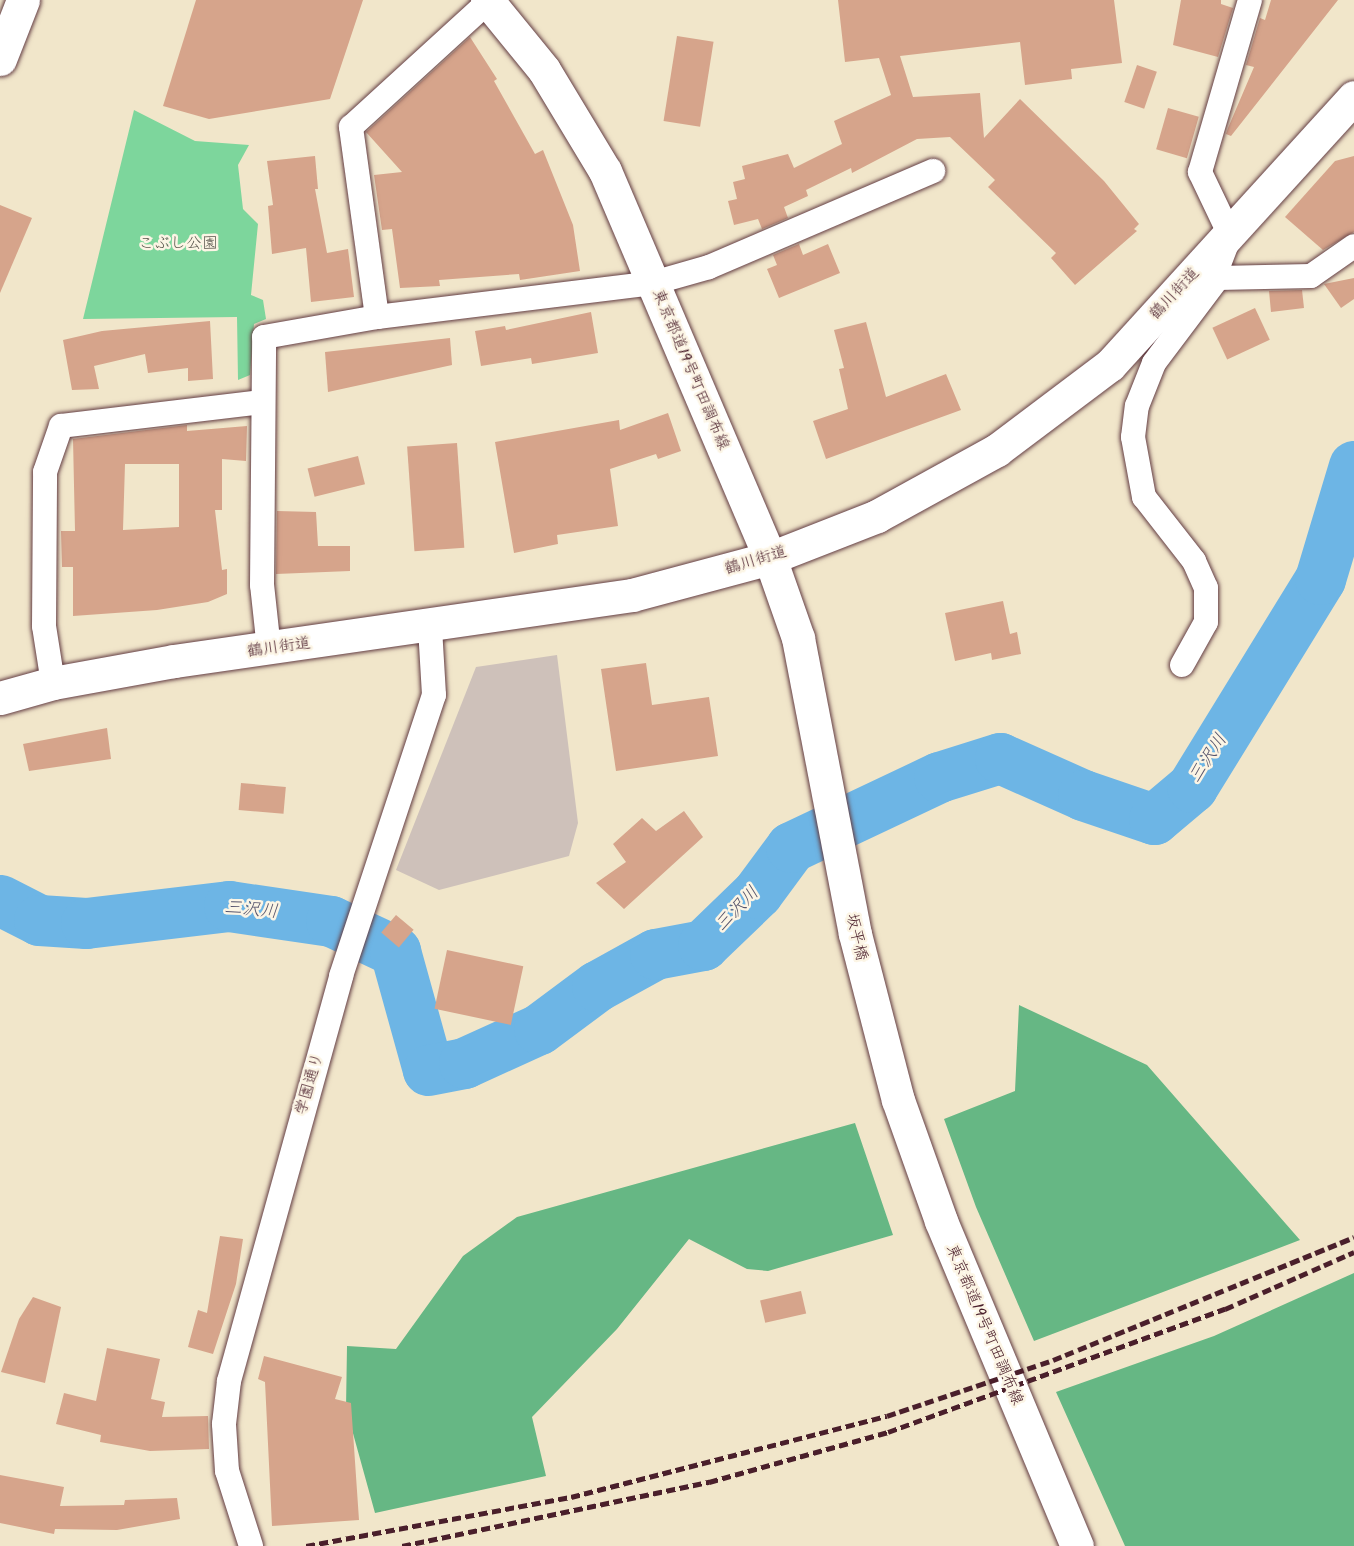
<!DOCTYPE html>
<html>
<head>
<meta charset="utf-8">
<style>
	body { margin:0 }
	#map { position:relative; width:1354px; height:1546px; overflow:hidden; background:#f1e6ca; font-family:Kalam,"Klee One",sans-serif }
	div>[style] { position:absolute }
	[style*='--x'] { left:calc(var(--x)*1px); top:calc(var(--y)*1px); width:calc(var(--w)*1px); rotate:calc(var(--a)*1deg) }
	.industrial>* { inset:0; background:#cec1ba }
	.green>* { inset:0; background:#7dd69c }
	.forest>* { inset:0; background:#66b784 }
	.river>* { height:51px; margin:-25.5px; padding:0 25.5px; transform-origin:25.5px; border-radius:25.5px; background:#6db5e5 }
	.building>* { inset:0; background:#d6a48b; transform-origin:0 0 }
	.roads { filter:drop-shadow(0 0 2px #633d43) drop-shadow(0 0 2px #633d43) }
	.street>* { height:24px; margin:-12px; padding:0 12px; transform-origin:12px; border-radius:12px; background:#fff }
	.secondary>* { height:33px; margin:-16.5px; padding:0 16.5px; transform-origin:16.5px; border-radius:16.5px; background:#fff }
	.primary>* { height:33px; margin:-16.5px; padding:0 16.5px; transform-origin:16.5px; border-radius:16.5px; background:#fff }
	.rail>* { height:4.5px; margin-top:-2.25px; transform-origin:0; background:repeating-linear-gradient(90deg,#4a1f2b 0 9px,transparent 0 13.5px) }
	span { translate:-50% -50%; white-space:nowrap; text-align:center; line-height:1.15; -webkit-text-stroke:5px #fcf5e5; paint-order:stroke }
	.park-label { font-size:16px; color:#59564d }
	.street-label { font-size:16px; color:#4a1f2b }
	.water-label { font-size:18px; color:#56546c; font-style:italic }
</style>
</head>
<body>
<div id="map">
	<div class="industrial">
		<i style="clip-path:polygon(557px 655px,578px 823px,569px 856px,439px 890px,396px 870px,476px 667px)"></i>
	</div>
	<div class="green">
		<i style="clip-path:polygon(134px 110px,195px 141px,249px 145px,238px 165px,243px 209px,258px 224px,251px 295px,263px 300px,266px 319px,254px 324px,250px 375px,238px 380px,237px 317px,83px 319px)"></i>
	</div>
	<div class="forest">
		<i style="clip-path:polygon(1019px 1005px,1147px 1065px,1300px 1240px,1034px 1341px,976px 1207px,944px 1119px,1015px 1091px)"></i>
		<i style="clip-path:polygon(855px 1123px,893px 1235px,768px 1271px,747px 1269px,689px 1239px,617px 1329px,532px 1417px,546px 1476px,375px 1513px,346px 1408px,347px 1346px,396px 1349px,463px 1256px,517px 1217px)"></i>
		<i style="clip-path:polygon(1354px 1273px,1354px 1546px,1125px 1546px,1056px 1392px,1214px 1336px)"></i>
	</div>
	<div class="river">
		<i style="--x:0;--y:900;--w:44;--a:27.1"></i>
		<i style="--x:39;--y:920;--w:47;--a:3.7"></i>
		<i style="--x:86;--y:923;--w:144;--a:-6.8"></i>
		<i style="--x:229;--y:906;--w:103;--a:8.4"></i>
		<i style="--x:331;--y:921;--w:71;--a:25.1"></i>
		<i style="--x:395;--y:951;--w:123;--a:74.5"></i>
		<i style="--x:428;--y:1070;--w:37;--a:-11"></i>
		<i style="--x:464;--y:1063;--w:82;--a:-24.4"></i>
		<i style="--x:539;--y:1029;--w:72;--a:-36.6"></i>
		<i style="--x:597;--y:986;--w:66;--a:-28.9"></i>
		<i style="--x:655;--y:954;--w:49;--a:-10.6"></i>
		<i style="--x:703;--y:945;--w:75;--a:-43.9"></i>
		<i style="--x:757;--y:893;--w:57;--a:-53.5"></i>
		<i style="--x:791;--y:847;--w:164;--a:-25.3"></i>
		<i style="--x:939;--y:777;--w:64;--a:-17.3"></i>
		<i style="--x:1000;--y:758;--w:91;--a:24"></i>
		<i style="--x:1083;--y:795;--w:75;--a:18.7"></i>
		<i style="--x:1154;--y:819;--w:50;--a:-40.1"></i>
		<i style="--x:1192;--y:787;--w:244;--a:-58.4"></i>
		<i style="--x:1320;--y:579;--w:118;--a:-73.3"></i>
	</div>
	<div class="building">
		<i style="clip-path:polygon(196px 0,363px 0,330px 99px,209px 119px,163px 106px)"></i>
		<i style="clip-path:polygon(838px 0,1114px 0,1122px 63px,1071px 69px,1072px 79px,1025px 85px,1020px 42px,900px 56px,913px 97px,980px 93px,984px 138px,1020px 99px,1104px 181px,1139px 224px,1134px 229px,1137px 231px,1075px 285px,1051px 258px,1056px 253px,988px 187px,995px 180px,950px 137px,917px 139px,852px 173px,851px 168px,806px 190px,808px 196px,784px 207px,788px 218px,762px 229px,758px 219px,734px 225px,728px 201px,737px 199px,733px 182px,745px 179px,742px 166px,788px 154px,794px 168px,842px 144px,834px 121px,891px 95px,879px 58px,845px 62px)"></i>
		<i style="clip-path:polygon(1181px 0,1221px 0,1221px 4px,1233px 8px,1218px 57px,1173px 45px)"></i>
		<i style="clip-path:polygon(1271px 0,1338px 0,1231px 136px,1226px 134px,1228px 128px,1254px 67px,1246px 65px,1260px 18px,1265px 20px)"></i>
		<i style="left:677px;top:36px;width:37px;height:86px;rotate:9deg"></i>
		<i style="clip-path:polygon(470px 37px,497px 79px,494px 81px,535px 154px,543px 150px,573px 225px,580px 271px,520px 280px,519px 274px,439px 280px,440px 286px,400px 288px,392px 229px,382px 230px,374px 175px,402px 172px,366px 132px)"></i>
		<i style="left:1137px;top:65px;width:21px;height:39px;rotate:19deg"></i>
		<i style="left:1168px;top:108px;width:32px;height:43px;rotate:16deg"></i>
		<i style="clip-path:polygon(315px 156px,318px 189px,315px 189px,327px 253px,348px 249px,354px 297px,311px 302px,306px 248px,272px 254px,268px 206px,273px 205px,267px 161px)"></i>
		<i style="clip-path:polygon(1354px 156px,1354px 232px,1323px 250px,1285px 217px,1335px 161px)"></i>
		<i style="clip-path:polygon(0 205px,32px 218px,0 293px)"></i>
		<i style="clip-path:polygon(799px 244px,803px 255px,828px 244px,840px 273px,779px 298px,767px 269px,777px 265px,773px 255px)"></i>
		<i style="clip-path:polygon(1354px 278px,1354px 299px,1341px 308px,1324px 284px)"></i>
		<i style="clip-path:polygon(1302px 290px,1304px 308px,1271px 312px,1269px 291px)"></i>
		<i style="left:1255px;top:308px;width:35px;height:47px;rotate:65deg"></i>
		<i style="clip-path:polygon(591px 312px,598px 353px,532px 364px,531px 358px,481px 366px,475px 331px,505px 326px,506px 330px)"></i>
		<i style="clip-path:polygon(210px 321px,213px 379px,188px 381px,188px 368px,148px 373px,145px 354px,94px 366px,99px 389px,72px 390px,63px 340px,102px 331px)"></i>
		<i style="clip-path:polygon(866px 322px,886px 397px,946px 374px,961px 410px,826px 459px,813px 421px,848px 409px,839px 369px,844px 368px,834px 330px)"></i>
		<i style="clip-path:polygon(450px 338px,452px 365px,328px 392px,325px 352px)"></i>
		<i style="clip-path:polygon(668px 413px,681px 451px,658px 459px,656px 454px,610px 469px,618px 526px,557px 535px,558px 544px,514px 553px,495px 442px,619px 420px,620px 430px)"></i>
		<i style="clip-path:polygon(evenodd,187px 425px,187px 431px,247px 426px,246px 461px,222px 459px,222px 510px,215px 510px,222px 570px,227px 569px,227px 594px,208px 602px,157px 610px,73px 616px,73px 567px,62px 567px,61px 531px,75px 531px,73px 439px,187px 425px,125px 464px,179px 464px,179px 527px,123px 530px,125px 464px)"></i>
		<i style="left:457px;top:443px;width:105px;height:50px;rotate:86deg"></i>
		<i style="left:358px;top:456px;width:29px;height:52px;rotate:76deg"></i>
		<i style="clip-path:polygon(277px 511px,316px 512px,318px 546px,350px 546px,350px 571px,276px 574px)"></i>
		<i style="clip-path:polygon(1003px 601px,1010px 634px,1017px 632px,1021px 654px,992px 660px,991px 653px,955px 661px,945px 613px)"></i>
		<i style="clip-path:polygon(646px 663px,652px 705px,709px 697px,718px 756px,616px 771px,601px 669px)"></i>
		<i style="clip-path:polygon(107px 728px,111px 759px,29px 771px,23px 744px)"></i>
		<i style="left:241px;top:783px;width:45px;height:27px;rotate:5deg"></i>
		<i style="clip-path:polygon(684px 811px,703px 837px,624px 909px,596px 883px,626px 862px,613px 844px,642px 818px,656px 831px)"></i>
		<i style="left:396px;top:915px;width:23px;height:23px;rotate:40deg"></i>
		<i style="left:447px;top:950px;width:78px;height:60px;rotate:12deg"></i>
		<i style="clip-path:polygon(220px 1236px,243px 1239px,236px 1284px,213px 1354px,188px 1347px,198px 1310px,207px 1313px)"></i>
		<i style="left:801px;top:1291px;width:23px;height:42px;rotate:77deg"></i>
		<i style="clip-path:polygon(33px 1297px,61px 1307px,45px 1383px,1px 1372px,19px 1319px)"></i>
		<i style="clip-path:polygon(107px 1348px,160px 1359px,151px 1399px,165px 1402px,162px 1417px,208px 1416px,209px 1449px,150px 1451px,100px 1442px,101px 1435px,56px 1424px,64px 1393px,96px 1401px)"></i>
		<i style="clip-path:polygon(264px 1356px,342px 1377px,335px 1399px,351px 1403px,359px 1520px,272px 1526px,265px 1382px,258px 1379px)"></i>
		<i style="clip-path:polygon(0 1475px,64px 1487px,60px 1506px,124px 1505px,125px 1500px,177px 1498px,180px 1519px,117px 1530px,55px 1529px,54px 1534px,0 1523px)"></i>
	</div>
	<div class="roads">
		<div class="street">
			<i style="--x:1218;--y:278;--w:93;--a:-1.2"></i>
			<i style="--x:1311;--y:276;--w:52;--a:-34.9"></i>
			<i style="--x:377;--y:317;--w:192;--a:-97.8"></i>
			<i style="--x:351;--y:127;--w:185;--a:-42.4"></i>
			<i style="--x:269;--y:649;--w:64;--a:-96.2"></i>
			<i style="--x:262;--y:585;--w:248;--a:-89.5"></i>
			<i style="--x:264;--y:337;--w:115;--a:-10"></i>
			<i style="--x:377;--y:317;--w:278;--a:-7"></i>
			<i style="--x:653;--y:283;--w:58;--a:-15.9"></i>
			<i style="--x:709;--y:267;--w:244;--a:-23.2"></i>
			<i style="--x:1182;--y:665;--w:49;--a:-60.8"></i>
			<i style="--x:1206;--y:622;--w:34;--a:-90"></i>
			<i style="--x:1206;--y:588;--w:30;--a:-114"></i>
			<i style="--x:1194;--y:561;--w:81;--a:-128"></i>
			<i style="--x:1144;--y:497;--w:61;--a:-100.4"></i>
			<i style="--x:1133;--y:437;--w:31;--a:-83"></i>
			<i style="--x:1137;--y:406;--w:46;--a:-68.4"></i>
			<i style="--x:1154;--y:363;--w:106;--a:-53"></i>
			<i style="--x:1218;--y:278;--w:11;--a:-90"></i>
			<i style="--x:1218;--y:267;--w:34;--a:-69"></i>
			<i style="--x:1230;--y:235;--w:70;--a:-115.5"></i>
			<i style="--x:1200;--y:172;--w:179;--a:-73.8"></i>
			<i style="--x:53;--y:683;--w:58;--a:-99"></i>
			<i style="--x:44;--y:626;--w:154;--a:-89.6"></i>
			<i style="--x:45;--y:472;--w:49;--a:-70.8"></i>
			<i style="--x:61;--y:426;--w:201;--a:-6.8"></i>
			<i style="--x:251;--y:1546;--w:79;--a:-107.7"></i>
			<i style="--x:227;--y:1471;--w:47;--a:-93.7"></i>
			<i style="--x:224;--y:1424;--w:43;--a:-83.4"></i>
			<i style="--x:229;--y:1381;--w:420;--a:-74.5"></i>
			<i style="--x:341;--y:976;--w:296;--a:-71.7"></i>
			<i style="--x:434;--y:695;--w:68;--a:-93.4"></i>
		</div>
		<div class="secondary">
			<i style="--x:0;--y:59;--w:63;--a:-68.7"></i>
		</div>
		<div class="primary">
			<i style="--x:487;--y:0;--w:90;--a:50.8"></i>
			<i style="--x:544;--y:70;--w:118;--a:58.9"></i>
			<i style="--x:605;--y:171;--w:421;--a:66.9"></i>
			<i style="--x:770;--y:558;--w:85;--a:70.7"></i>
			<i style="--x:798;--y:638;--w:301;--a:79.1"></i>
			<i style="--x:855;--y:934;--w:171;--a:75.5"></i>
			<i style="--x:898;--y:1100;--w:128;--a:70.4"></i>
			<i style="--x:941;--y:1221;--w:352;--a:67.3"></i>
			<i style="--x:0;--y:698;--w:55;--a:-15.8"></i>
			<i style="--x:53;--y:683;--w:123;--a:-10.3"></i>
			<i style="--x:174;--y:661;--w:463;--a:-8.2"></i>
			<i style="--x:632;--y:595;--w:143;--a:-15"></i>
			<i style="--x:770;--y:558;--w:115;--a:-21.4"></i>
			<i style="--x:877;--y:516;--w:137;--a:-28.8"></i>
			<i style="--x:997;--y:450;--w:141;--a:-37"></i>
			<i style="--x:1110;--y:365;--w:362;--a:-47.7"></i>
		</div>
	</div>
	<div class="rail">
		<i style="--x:306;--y:1546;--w:269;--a:-10.5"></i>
		<i style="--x:571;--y:1497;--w:326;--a:-14.4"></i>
		<i style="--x:887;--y:1416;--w:175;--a:-18.6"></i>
		<i style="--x:1053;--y:1360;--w:325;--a:-22.2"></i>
		<i style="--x:402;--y:1546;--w:314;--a:-11.8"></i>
		<i style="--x:709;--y:1482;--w:186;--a:-15.6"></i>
		<i style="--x:888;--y:1432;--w:359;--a:-20.1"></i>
		<i style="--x:1225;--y:1309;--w:141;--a:-23.8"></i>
	</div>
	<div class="park-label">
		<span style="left:178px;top:244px">こぶし公園</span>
	</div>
	<div class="street-label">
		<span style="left:1175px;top:294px;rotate:-47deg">鶴川街道</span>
		<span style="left:690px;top:370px;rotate:67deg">東京都道19号町田調布線</span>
		<span style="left:756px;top:561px;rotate:-17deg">鶴川街道</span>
		<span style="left:279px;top:648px;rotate:-8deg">鶴川街道</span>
		<span style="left:856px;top:937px;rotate:77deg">坂平橋</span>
		<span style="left:310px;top:1084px;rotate:-74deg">学園通り</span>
		<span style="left:984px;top:1325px;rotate:67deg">東京都道19号町田調布線</span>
	</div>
	<div class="water-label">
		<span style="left:1209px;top:759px;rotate:-57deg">三沢川</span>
		<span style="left:738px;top:910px;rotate:-46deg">三沢川</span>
		<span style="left:251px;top:911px;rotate:5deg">三沢川</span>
	</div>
</div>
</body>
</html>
